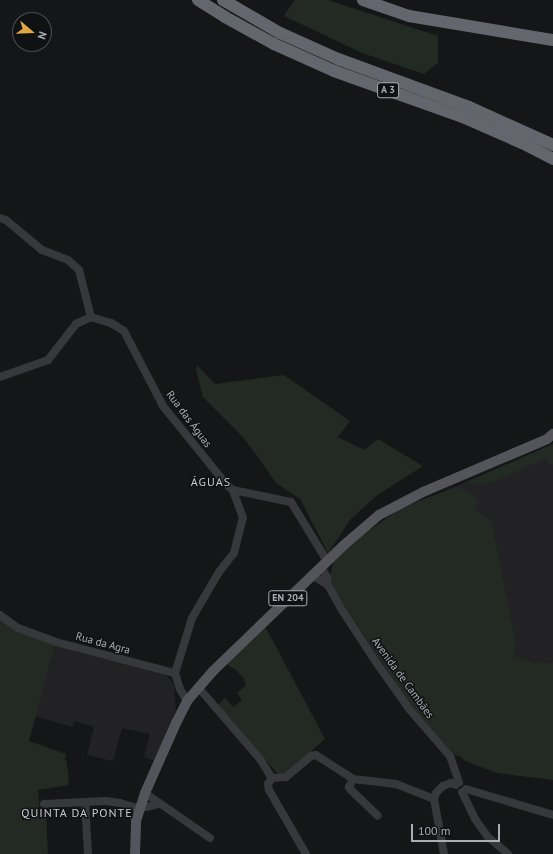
<!DOCTYPE html>
<html>
<head>
<meta charset="utf-8">
<style>
	body { margin:0 }
	#map { position:relative; width:553px; height:854px; overflow:hidden; background:#151617; font-family:"PT Sans",sans-serif }
	div>[style] { position:absolute }
	[style*='--x'] { left:calc(var(--x)*1px); top:calc(var(--y)*1px); width:calc(var(--w)*1px); rotate:calc(var(--a)*1deg) }
	.built>* { inset:0; background:#222224 }
	.green>* { inset:0; background:#222a23 }
	.minor>* { height:8px; margin:-4px; padding:0 4px; transform-origin:4px; border-radius:4px; background:#37383c }
	.major>* { height:10px; margin:-5px; padding:0 5px; transform-origin:5px; border-radius:5px; background:#53555a }
	.highway>* { height:12px; margin:-6px; padding:0 6px; transform-origin:6px; border-radius:6px; background:#63666c }
	span { translate:-50% -50%; white-space:nowrap; text-align:center; line-height:1.15; -webkit-text-stroke:3px #101112; paint-order:stroke }
	.shield-label span { padding:1px 3px; background:#101112; border:1px solid; border-radius:3px; -webkit-text-stroke-width:0 }
	.shield-label { font-size:10px; color:#a9adb6; font-weight:700 }
	.street-label { font-size:11px; color:#a9adb6 }
	.neighbourhood-label { font-size:12px; color:#c9ccd2; letter-spacing:1px }
	.north { position:absolute; left:12px; top:12px; width:40px; height:40px; box-sizing:border-box; background:#101112; border:1px solid #4d4f54; border-radius:50%; rotate:109deg; font-size:11px; font-weight:700; line-height:16px; text-align:center; color:#a9adb6 }
	.north::after { content:''; display:block; margin:auto; width:14px; height:18px; background:#e2a643; clip-path:polygon(50% 0,100% 100%,50% 72%,0 100%) }
	.scale { position:absolute; left:411px; top:824px; width:89px; height:18px; box-sizing:border-box; border:2px solid #a9adb6; border-top:0; padding-left:5px; font-size:12px; line-height:14px; white-space:nowrap; color:#a9adb6; -webkit-text-stroke:3px #101112; paint-order:stroke }
</style>
</head>
<body>
<div id="map">
	<div class="built">
		<i style="clip-path:polygon(553px 444px,553px 663px,534px 662px,515px 656px,516px 643px,492px 522px,450px 489px)"></i>
		<i style="clip-path:polygon(56px 642px,162px 669px,174px 685px,176px 709px,155px 761px,144px 757px,150px 734px,122px 728px,113px 761px,87px 755px,94px 727px,74px 721px,72px 727px,35px 716px)"></i>
	</div>
	<div class="green">
		<i style="clip-path:polygon(294px 0,328px 0,438px 36px,438px 63px,424px 74px,362px 53px,284px 16px)"></i>
		<i style="clip-path:polygon(197px 365px,215px 384px,284px 375px,350px 421px,338px 437px,364px 450px,378px 439px,423px 466px,376px 496px,350px 520px,328px 553px,300px 499px,276px 483px,244px 438px,203px 397px,196px 370px)"></i>
		<i style="clip-path:polygon(553px 444px,553px 465px,549px 464px,547px 458px,500px 479px,476px 486px,474px 483px,470px 485px,464px 483px)"></i>
		<i style="clip-path:polygon(455px 487px,469px 491px,474px 495px,480px 502px,475px 509px,492px 522px,516px 643px,515px 656px,534px 662px,553px 663px,553px 780px,497px 773px,465px 761px,461px 757px,455px 755px,409px 704px,336px 593px,330px 578px,333px 561px,357px 539px,401px 508px)"></i>
		<i style="clip-path:polygon(0 615px,56px 642px,29px 741px,66px 754px,65px 759px,67px 762px,69px 785px,38px 790px,40px 813px,46px 813px,48px 854px,0 854px)"></i>
		<i style="clip-path:polygon(265px 626px,325px 739px,286px 773px,278px 774px,217px 706px,225px 698px,233px 707px,242px 700px,237px 693px,246px 685px,243px 678px,236px 670px,226px 664px)"></i>
	</div>
	<div class="minor">
		<i style="--x:0;--y:218;--w:6;--a:18"></i>
		<i style="--x:6;--y:220;--w:47;--a:39.8"></i>
		<i style="--x:42;--y:250;--w:28;--a:21"></i>
		<i style="--x:68;--y:260;--w:15;--a:42"></i>
		<i style="--x:79;--y:270;--w:49;--a:75.7"></i>
		<i style="--x:0;--y:377;--w:51;--a:-19.5"></i>
		<i style="--x:48;--y:360;--w:46;--a:-52.1"></i>
		<i style="--x:76;--y:324;--w:17;--a:-25"></i>
		<i style="--x:91;--y:317;--w:21;--a:17"></i>
		<i style="--x:111;--y:323;--w:15;--a:32"></i>
		<i style="--x:124;--y:331;--w:85;--a:62.5"></i>
		<i style="--x:163;--y:406;--w:100;--a:51.1"></i>
		<i style="--x:226;--y:484;--w:9;--a:41"></i>
		<i style="--x:233;--y:490;--w:59;--a:11.7"></i>
		<i style="--x:291;--y:502;--w:69;--a:58.6"></i>
		<i style="--x:321;--y:567;--w:12;--a:59"></i>
		<i style="--x:327;--y:577;--w:8;--a:83"></i>
		<i style="--x:328;--y:585;--w:29;--a:61"></i>
		<i style="--x:342;--y:610;--w:66;--a:56.8"></i>
		<i style="--x:378;--y:665;--w:55;--a:54.6"></i>
		<i style="--x:410;--y:710;--w:61;--a:49"></i>
		<i style="--x:450;--y:756;--w:28;--a:71"></i>
		<i style="--x:312;--y:575;--w:19;--a:32"></i>
		<i style="--x:0;--y:615;--w:22;--a:36"></i>
		<i style="--x:18;--y:628;--w:40;--a:20.2"></i>
		<i style="--x:56;--y:642;--w:123;--a:14.6"></i>
		<i style="--x:175;--y:673;--w:17;--a:73"></i>
		<i style="--x:180;--y:689;--w:14;--a:60"></i>
		<i style="--x:175;--y:673;--w:58;--a:-72.8"></i>
		<i style="--x:192;--y:618;--w:53;--a:-59.6"></i>
		<i style="--x:219;--y:572;--w:24;--a:-52"></i>
		<i style="--x:234;--y:553;--w:36;--a:-76"></i>
		<i style="--x:243;--y:518;--w:30;--a:-110"></i>
		<i style="--x:198;--y:687;--w:95;--a:49.3"></i>
		<i style="--x:260;--y:759;--w:22;--a:58"></i>
		<i style="--x:272;--y:778;--w:14;--a:-4"></i>
		<i style="--x:286;--y:777;--w:33;--a:-40"></i>
		<i style="--x:311;--y:756;--w:5;--a:-11"></i>
		<i style="--x:316;--y:755;--w:44;--a:33"></i>
		<i style="--x:353;--y:779;--w:43;--a:6.6"></i>
		<i style="--x:396;--y:784;--w:41;--a:21.5"></i>
		<i style="--x:272;--y:778;--w:7;--a:124"></i>
		<i style="--x:268;--y:784;--w:6;--a:81"></i>
		<i style="--x:269;--y:790;--w:74;--a:60"></i>
		<i style="--x:353;--y:779;--w:9;--a:117"></i>
		<i style="--x:349;--y:787;--w:4;--a:56"></i>
		<i style="--x:351;--y:790;--w:37;--a:44"></i>
		<i style="--x:466;--y:789;--w:91;--a:16.6"></i>
		<i style="--x:462;--y:792;--w:30;--a:64"></i>
		<i style="--x:475;--y:819;--w:22;--a:54"></i>
		<i style="--x:488;--y:837;--w:26;--a:40"></i>
		<i style="--x:145;--y:793;--w:79;--a:34.7"></i>
		<i style="--x:85;--y:802;--w:52;--a:86.7"></i>
		<i style="--x:44;--y:804;--w:62;--a:-2.8"></i>
		<i style="--x:106;--y:801;--w:14;--a:8"></i>
		<i style="--x:120;--y:803;--w:21;--a:17"></i>
		<i style="--x:141;--y:806;--w:6;--a:9"></i>
		<i style="--x:147;--y:807;--w:11;--a:-15"></i>
		<i style="--x:444;--y:854;--w:56;--a:-100.3"></i>
		<i style="--x:434;--y:799;--w:6;--a:-72"></i>
		<i style="--x:436;--y:793;--w:10;--a:-45"></i>
		<i style="--x:443;--y:786;--w:9;--a:-21"></i>
		<i style="--x:451;--y:783;--w:5;--a:22"></i>
	</div>
	<div class="major">
		<i style="--x:135;--y:854;--w:33;--a:-88"></i>
		<i style="--x:136;--y:821;--w:29;--a:-72"></i>
		<i style="--x:145;--y:793;--w:77;--a:-66.1"></i>
		<i style="--x:176;--y:723;--w:25;--a:-63"></i>
		<i style="--x:187;--y:701;--w:40;--a:-49"></i>
		<i style="--x:213;--y:671;--w:182;--a:-43.9"></i>
		<i style="--x:344;--y:545;--w:46;--a:-40.6"></i>
		<i style="--x:379;--y:515;--w:50;--a:-27.6"></i>
		<i style="--x:423;--y:492;--w:135;--a:-23.1"></i>
		<i style="--x:547;--y:439;--w:8;--a:-40"></i>
	</div>
	<div class="highway">
		<i style="--x:198;--y:0;--w:32;--a:32"></i>
		<i style="--x:225;--y:17;--w:56;--a:28.9"></i>
		<i style="--x:274;--y:44;--w:66;--a:24.2"></i>
		<i style="--x:334;--y:71;--w:139;--a:19.7"></i>
		<i style="--x:465;--y:118;--w:62;--a:23.7"></i>
		<i style="--x:522;--y:143;--w:35;--a:27"></i>
		<i style="--x:223;--y:0;--w:66;--a:30.1"></i>
		<i style="--x:280;--y:33;--w:64;--a:24.1"></i>
		<i style="--x:338;--y:59;--w:140;--a:20.1"></i>
		<i style="--x:469;--y:107;--w:92;--a:24.3"></i>
		<i style="--x:363;--y:0;--w:49;--a:19.2"></i>
		<i style="--x:409;--y:16;--w:146;--a:9.5"></i>
	</div>
	<div class="shield-label">
		<span style="left:388px;top:90px">A 3</span>
		<span style="left:288px;top:598px">EN 204</span>
	</div>
	<div class="street-label">
		<span style="left:189px;top:419px;rotate:53deg">Rua das Águas</span>
		<span style="left:103px;top:643px;rotate:15deg">Rua da Agra</span>
		<span style="left:403px;top:678px;rotate:54deg">Avenida de Cambães</span>
	</div>
	<div class="neighbourhood-label">
		<span style="left:211px;top:482px">ÁGUAS</span>
		<span style="left:77px;top:813px">QUINTA DA PONTE</span>
	</div>
	<div class="north">N</div>
	<div class="scale">100 m</div>
</div>
</body>
</html>
